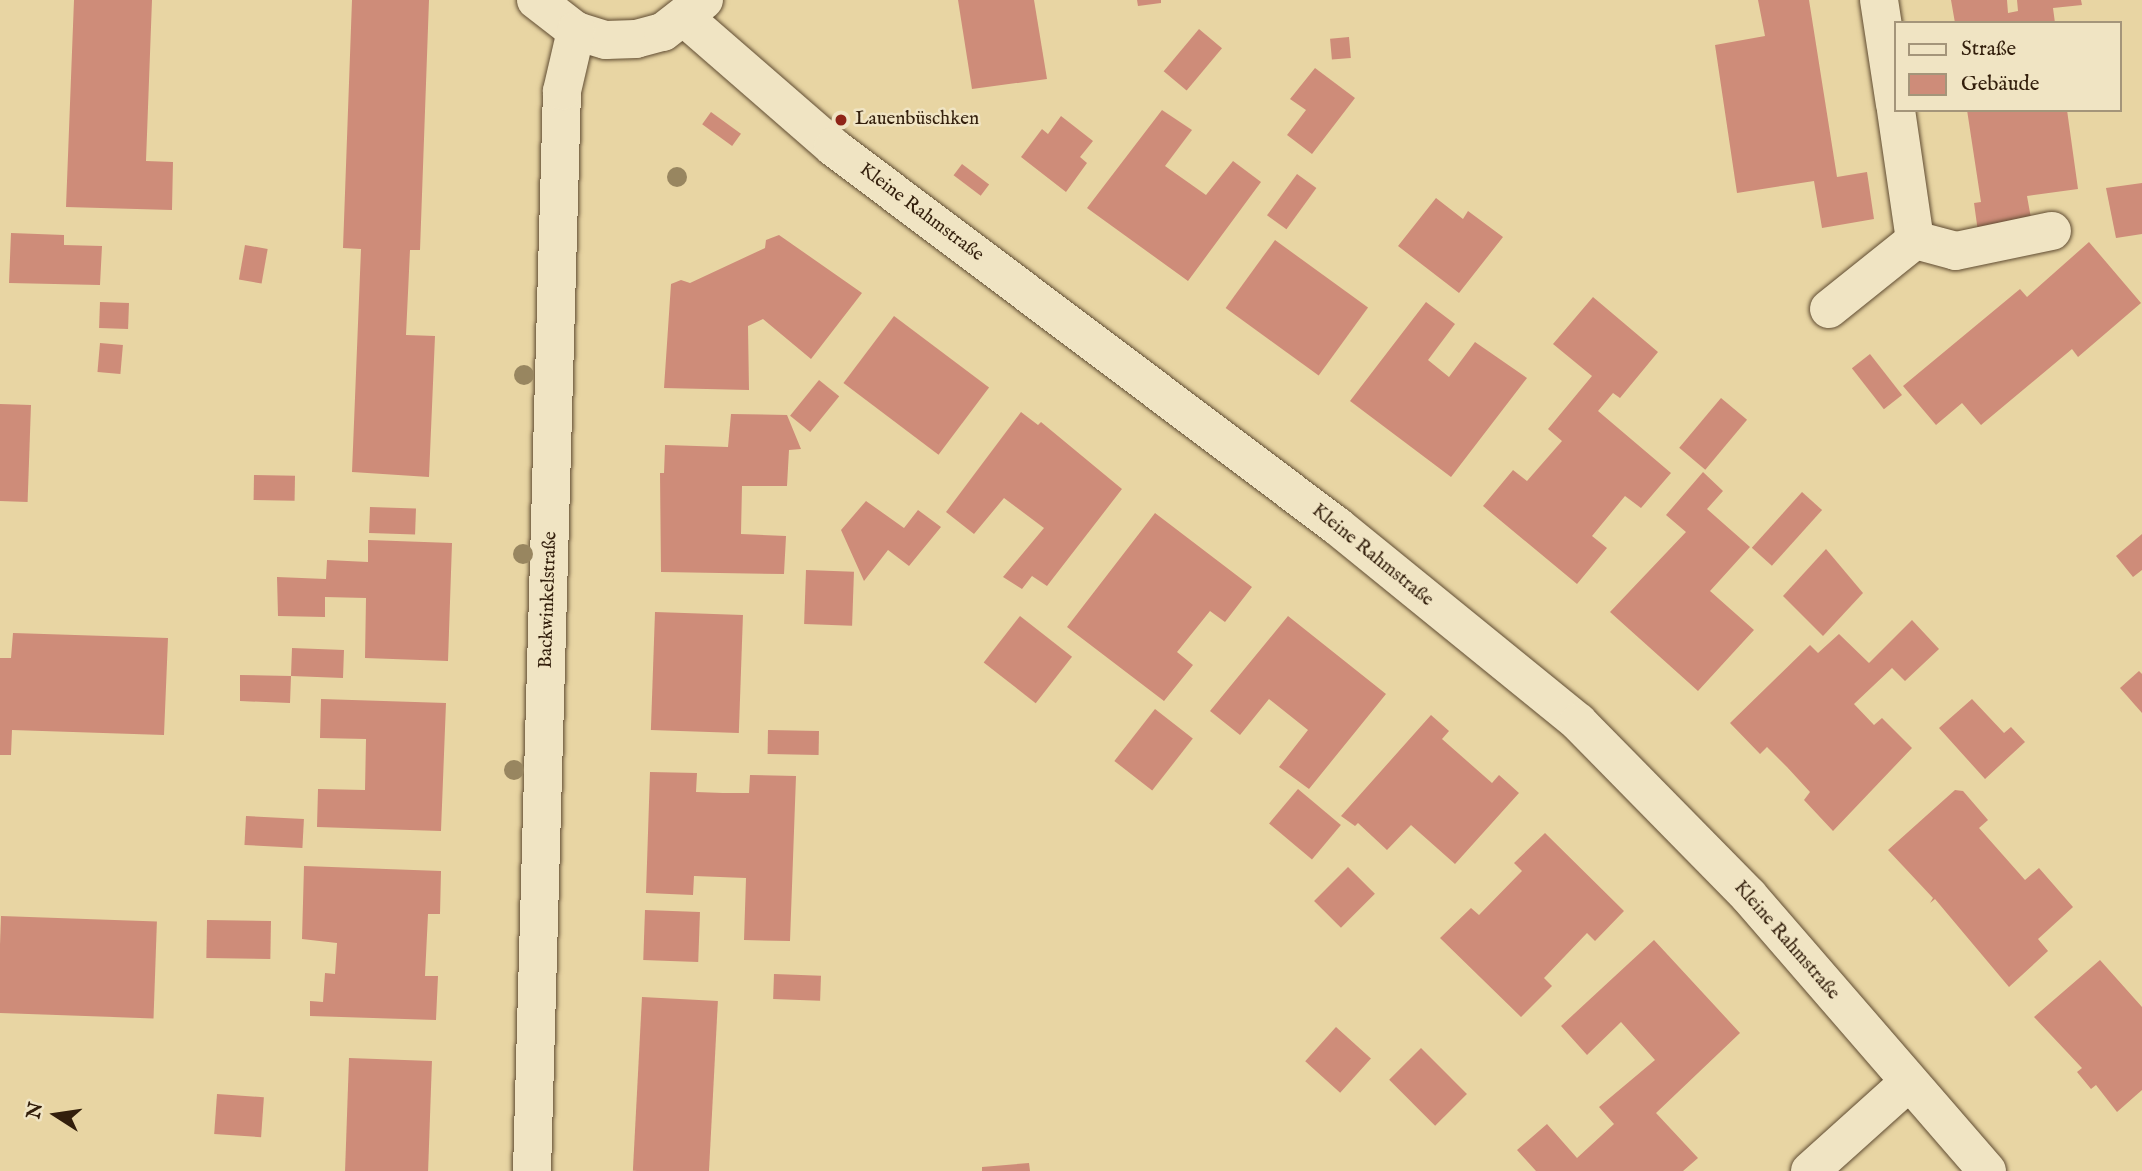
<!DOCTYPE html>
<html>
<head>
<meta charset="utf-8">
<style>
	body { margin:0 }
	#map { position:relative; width:2142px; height:1171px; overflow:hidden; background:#e8d5a3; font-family:"IM FELL English",serif }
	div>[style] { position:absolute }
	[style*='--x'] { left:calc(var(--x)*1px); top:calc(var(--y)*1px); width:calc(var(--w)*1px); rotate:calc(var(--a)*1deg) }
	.building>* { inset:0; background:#ce8c79; transform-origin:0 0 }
	.roads { filter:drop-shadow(0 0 2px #604c32) drop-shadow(0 0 2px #604c32) }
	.minor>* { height:38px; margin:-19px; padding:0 19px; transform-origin:19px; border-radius:19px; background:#f0e4c3 }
	.secondary>* { height:38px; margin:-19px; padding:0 19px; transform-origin:19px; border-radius:19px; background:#f0e4c3 }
	.trees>* { width:20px; height:20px; margin:-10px; border-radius:50%; background:#988660 }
	.dots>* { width:19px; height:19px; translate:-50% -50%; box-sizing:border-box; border:4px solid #f0e4c3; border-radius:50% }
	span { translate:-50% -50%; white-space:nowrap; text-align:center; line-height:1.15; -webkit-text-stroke:5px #f0e4c3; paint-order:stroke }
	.poi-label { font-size:19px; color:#331f0c }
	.left { translate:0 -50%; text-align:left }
	.street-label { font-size:19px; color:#331f0c }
	.legend { position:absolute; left:1894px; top:21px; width:228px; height:91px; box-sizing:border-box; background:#f0e4c3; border:2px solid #a4957a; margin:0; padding:9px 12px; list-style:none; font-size:21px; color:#331f0c }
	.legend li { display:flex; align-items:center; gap:14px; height:35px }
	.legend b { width:35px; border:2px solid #a4957a }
	.north { position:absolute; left:21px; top:1080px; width:70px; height:70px; -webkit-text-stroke:5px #f0e4c3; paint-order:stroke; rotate:282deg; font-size:19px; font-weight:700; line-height:28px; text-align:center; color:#331f0c }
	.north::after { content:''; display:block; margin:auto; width:24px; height:32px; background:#331f0c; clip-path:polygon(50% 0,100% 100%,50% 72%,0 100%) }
</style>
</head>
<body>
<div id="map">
	<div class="building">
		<i style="clip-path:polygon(74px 0,152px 0,146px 161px,173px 162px,172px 210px,66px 207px)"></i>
		<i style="clip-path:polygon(352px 0,429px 0,420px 250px,410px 250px,406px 335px,435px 336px,429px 477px,352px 472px,361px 249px,343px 248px)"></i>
		<i style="clip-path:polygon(958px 0,1034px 0,1047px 79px,972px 89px)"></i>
		<i style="clip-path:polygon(1137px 0,1161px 0,1161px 3px,1138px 6px)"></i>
		<i style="clip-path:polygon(1758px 0,1809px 0,1837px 177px,1867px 172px,1874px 219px,1822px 228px,1814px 181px,1737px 193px,1715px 45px,1765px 36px)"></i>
		<i style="clip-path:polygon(1951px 0,2007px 0,2008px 13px,2018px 11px,2017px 0,2081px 0,2082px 5px,2053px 8px,2055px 23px,1955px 23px)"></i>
		<i style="left:1199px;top:29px;width:30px;height:55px;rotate:40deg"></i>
		<i style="left:1349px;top:37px;width:21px;height:19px;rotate:85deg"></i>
		<i style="clip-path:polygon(1315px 68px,1355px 98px,1312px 154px,1287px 135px,1306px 110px,1290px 99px)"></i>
		<i style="clip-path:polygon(1162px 110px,1192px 130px,1165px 166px,1206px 195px,1233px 161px,1261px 182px,1188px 281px,1087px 208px)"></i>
		<i style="clip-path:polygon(1967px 110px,2067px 110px,2078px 189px,2027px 196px,2032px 224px,1978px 232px,1974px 203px,1981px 202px)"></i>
		<i style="left:711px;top:112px;width:37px;height:15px;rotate:36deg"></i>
		<i style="clip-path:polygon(1061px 116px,1093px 141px,1080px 157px,1087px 163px,1066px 192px,1021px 157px,1042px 129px,1048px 134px)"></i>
		<i style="left:962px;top:164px;width:34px;height:14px;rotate:37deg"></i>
		<i style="left:1297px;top:174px;width:24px;height:51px;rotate:36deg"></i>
		<i style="clip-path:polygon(2142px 183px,2142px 234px,2116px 238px,2106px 188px)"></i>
		<i style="clip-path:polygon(1436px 198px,1463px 219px,1468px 211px,1503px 237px,1459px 293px,1398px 246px)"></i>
		<i style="clip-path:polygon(11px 233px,64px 235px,64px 245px,102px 246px,100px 285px,9px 283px)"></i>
		<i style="clip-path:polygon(779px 235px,862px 293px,811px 359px,763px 319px,748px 326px,749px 390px,664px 388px,671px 284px,681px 280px,690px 283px,765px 248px,766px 240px)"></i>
		<i style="left:1275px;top:240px;width:115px;height:84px;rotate:36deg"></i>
		<i style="clip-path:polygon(2089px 242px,2141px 303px,2078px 357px,2072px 349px,1981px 425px,1962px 403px,1936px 425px,1903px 386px,2020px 289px,2027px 297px)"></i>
		<i style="left:245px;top:245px;width:23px;height:35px;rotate:10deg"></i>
		<i style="clip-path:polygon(1593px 297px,1658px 352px,1620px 398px,1613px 393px,1598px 411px,1671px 473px,1641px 508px,1625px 496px,1592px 536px,1607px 548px,1577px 584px,1483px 506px,1513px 470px,1527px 481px,1562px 441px,1548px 429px,1592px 376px,1553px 344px)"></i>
		<i style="left:100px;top:302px;width:29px;height:26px;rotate:2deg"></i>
		<i style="clip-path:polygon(1426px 302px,1455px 324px,1428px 360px,1449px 377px,1475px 342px,1527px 378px,1451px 477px,1350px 401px)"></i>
		<i style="left:894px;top:316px;width:119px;height:84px;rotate:37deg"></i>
		<i style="left:100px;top:343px;width:23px;height:29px;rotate:5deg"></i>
		<i style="left:1870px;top:354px;width:52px;height:23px;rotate:52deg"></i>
		<i style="left:819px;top:380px;width:26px;height:46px;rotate:39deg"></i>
		<i style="left:1721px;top:398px;width:34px;height:65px;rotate:40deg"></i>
		<i style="left:0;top:404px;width:31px;height:97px;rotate:2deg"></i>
		<i style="clip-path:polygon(1021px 412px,1038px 425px,1041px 422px,1122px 489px,1047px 586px,1032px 576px,1022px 589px,1003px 577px,1044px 528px,1004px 498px,974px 534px,946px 512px)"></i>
		<i style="clip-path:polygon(731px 414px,787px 415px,801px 449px,789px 450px,787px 486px,742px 486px,741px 534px,786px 536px,784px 574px,661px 572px,660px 473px,664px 473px,665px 445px,728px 447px)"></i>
		<i style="clip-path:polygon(1703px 472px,1723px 491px,1707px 509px,1750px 547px,1710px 591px,1754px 630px,1698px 691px,1610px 612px,1686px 532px,1666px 515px)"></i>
		<i style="left:254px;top:475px;width:41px;height:25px;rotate:1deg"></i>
		<i style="left:1802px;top:492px;width:27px;height:75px;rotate:42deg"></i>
		<i style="clip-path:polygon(866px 501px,904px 528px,918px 510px,941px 527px,909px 566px,888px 550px,864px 581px,841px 530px)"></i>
		<i style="left:370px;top:507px;width:46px;height:26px;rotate:2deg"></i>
		<i style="clip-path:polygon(1155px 513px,1252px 587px,1225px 622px,1210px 611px,1177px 652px,1193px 665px,1164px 701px,1067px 627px)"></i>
		<i style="clip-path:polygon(2142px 534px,2142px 570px,2133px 577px,2116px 556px)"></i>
		<i style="clip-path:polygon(368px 540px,452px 543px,448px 661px,365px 658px,366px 598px,325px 597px,325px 617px,278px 616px,277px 577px,326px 579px,327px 560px,368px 562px)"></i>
		<i style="clip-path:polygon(1826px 549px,1863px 593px,1823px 636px,1783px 596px)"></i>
		<i style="left:806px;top:570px;width:48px;height:54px;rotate:2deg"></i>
		<i style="left:655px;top:612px;width:88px;height:118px;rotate:2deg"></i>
		<i style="left:1020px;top:616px;width:66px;height:59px;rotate:38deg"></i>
		<i style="clip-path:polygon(1288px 616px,1386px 694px,1309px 789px,1279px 767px,1308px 730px,1269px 699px,1240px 735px,1210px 711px)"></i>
		<i style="clip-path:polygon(1912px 620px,1939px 649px,1905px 681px,1892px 668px,1854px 704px,1874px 725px,1882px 718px,1912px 748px,1833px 831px,1804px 800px,1810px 792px,1787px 767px,1767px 747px,1760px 754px,1730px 723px,1810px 645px,1818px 653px,1839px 634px,1869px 663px)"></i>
		<i style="clip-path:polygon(13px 633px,168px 638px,164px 735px,12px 730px,11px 755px,0 755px,0 658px,11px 658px)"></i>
		<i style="clip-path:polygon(292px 648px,344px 650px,343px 678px,291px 676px,290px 703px,240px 701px,240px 675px,291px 676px)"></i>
		<i style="clip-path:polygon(2139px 671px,2142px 674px,2142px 713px,2120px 688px)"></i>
		<i style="clip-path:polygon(321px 699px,446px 703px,441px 831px,317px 827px,318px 789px,365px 790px,366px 739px,320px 738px)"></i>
		<i style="clip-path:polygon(1972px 699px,2004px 733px,2011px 727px,2025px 742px,1985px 779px,1939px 728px)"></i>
		<i style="left:1155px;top:709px;width:48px;height:66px;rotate:38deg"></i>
		<i style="clip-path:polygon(1431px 715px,1449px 731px,1442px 739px,1492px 783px,1499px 775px,1519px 793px,1455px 864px,1411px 825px,1387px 850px,1358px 823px,1355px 826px,1341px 816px)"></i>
		<i style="left:768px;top:730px;width:51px;height:24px;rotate:1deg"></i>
		<i style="clip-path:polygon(650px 772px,697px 773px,696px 792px,723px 793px,749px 793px,750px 775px,796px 776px,790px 941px,744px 940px,746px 878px,694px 876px,693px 895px,646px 893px)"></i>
		<i style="left:1298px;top:789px;width:56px;height:45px;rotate:40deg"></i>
		<i style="clip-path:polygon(1955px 790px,1963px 791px,1988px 820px,1979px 828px,2025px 880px,2039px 868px,2073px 907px,2038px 939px,2048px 951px,2009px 987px,1935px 899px,1930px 903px,1933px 898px,1888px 850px)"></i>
		<i style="left:246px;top:816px;width:58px;height:29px;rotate:3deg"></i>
		<i style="clip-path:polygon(1545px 833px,1624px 911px,1595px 941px,1587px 933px,1544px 978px,1552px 986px,1521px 1017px,1440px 938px,1471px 908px,1479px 915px,1522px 871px,1514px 863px)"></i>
		<i style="clip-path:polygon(304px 866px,441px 871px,440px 914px,428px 914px,425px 976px,438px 976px,436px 1020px,310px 1016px,310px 1001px,323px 1002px,325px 973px,335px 974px,337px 943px,302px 939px)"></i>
		<i style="left:1348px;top:867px;width:38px;height:48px;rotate:45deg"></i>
		<i style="left:645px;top:910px;width:55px;height:50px;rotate:2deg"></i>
		<i style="left:1px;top:916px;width:156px;height:97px;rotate:2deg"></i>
		<i style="left:207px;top:920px;width:64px;height:38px;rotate:1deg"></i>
		<i style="clip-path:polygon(1654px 940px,1740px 1033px,1656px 1113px,1698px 1158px,1683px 1171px,1536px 1171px,1517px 1150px,1547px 1124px,1577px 1158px,1614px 1124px,1599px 1107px,1655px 1060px,1621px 1022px,1587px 1055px,1561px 1026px)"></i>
		<i style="clip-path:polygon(2100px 960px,2142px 1007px,2142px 1090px,2117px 1112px,2096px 1085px,2091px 1089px,2077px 1072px,2082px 1068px,2034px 1017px)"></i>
		<i style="left:774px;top:974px;width:47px;height:25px;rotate:2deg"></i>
		<i style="left:642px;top:997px;width:76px;height:174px;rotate:3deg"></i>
		<i style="left:1336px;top:1027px;width:47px;height:46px;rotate:42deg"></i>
		<i style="left:1421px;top:1048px;width:65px;height:45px;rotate:45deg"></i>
		<i style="left:349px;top:1058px;width:83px;height:113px;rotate:2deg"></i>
		<i style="left:217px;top:1094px;width:47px;height:40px;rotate:4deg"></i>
		<i style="clip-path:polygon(1029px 1163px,1030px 1171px,982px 1171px,982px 1167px)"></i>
	</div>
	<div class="roads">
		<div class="minor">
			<i style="--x:1879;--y:0;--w:106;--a:81.3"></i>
			<i style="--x:686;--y:19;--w:195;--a:41"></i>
			<i style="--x:833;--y:147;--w:631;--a:36.94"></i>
			<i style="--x:1337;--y:526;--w:311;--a:39.1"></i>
			<i style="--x:1578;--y:722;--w:243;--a:45.5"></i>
			<i style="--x:1748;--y:895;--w:365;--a:49.1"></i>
			<i style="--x:1896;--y:110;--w:131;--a:81.7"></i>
			<i style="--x:1915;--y:240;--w:42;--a:15"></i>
			<i style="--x:1956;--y:251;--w:98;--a:-11.8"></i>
			<i style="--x:1829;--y:309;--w:110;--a:-38.7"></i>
			<i style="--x:1810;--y:1171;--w:133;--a:-42"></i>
		</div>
		<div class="secondary">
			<i style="--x:536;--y:0;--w:51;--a:37.8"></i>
			<i style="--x:576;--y:31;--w:31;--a:17"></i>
			<i style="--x:606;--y:40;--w:30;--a:-2"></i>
			<i style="--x:636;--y:39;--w:28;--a:-15"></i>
			<i style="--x:663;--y:32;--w:52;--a:-38"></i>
			<i style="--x:532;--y:1171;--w:1080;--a:-88.41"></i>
			<i style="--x:562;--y:91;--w:62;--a:-76.9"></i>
		</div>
	</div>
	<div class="trees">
		<i style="left:677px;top:177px"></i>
		<i style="left:524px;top:375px"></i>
		<i style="left:523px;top:554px"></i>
		<i style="left:514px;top:770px"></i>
	</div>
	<div class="dots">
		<i style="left:841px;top:120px;background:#8f2418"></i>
	</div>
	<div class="poi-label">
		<span class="left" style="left:855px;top:120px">Lauenbüschken</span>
	</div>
	<div class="street-label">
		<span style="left:921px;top:213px;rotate:37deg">Kleine Rahmstraße</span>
		<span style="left:1372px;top:556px;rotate:39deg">Kleine Rahmstraße</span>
		<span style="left:549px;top:600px;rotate:-88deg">Backwinkelstraße</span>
		<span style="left:1786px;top:941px;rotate:49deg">Kleine Rahmstraße</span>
	</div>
	<ul class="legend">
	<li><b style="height:9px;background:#f0e4c3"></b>Straße</li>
	<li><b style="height:19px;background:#ce8c79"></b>Gebäude</li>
	</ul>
	<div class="north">N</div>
</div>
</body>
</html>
